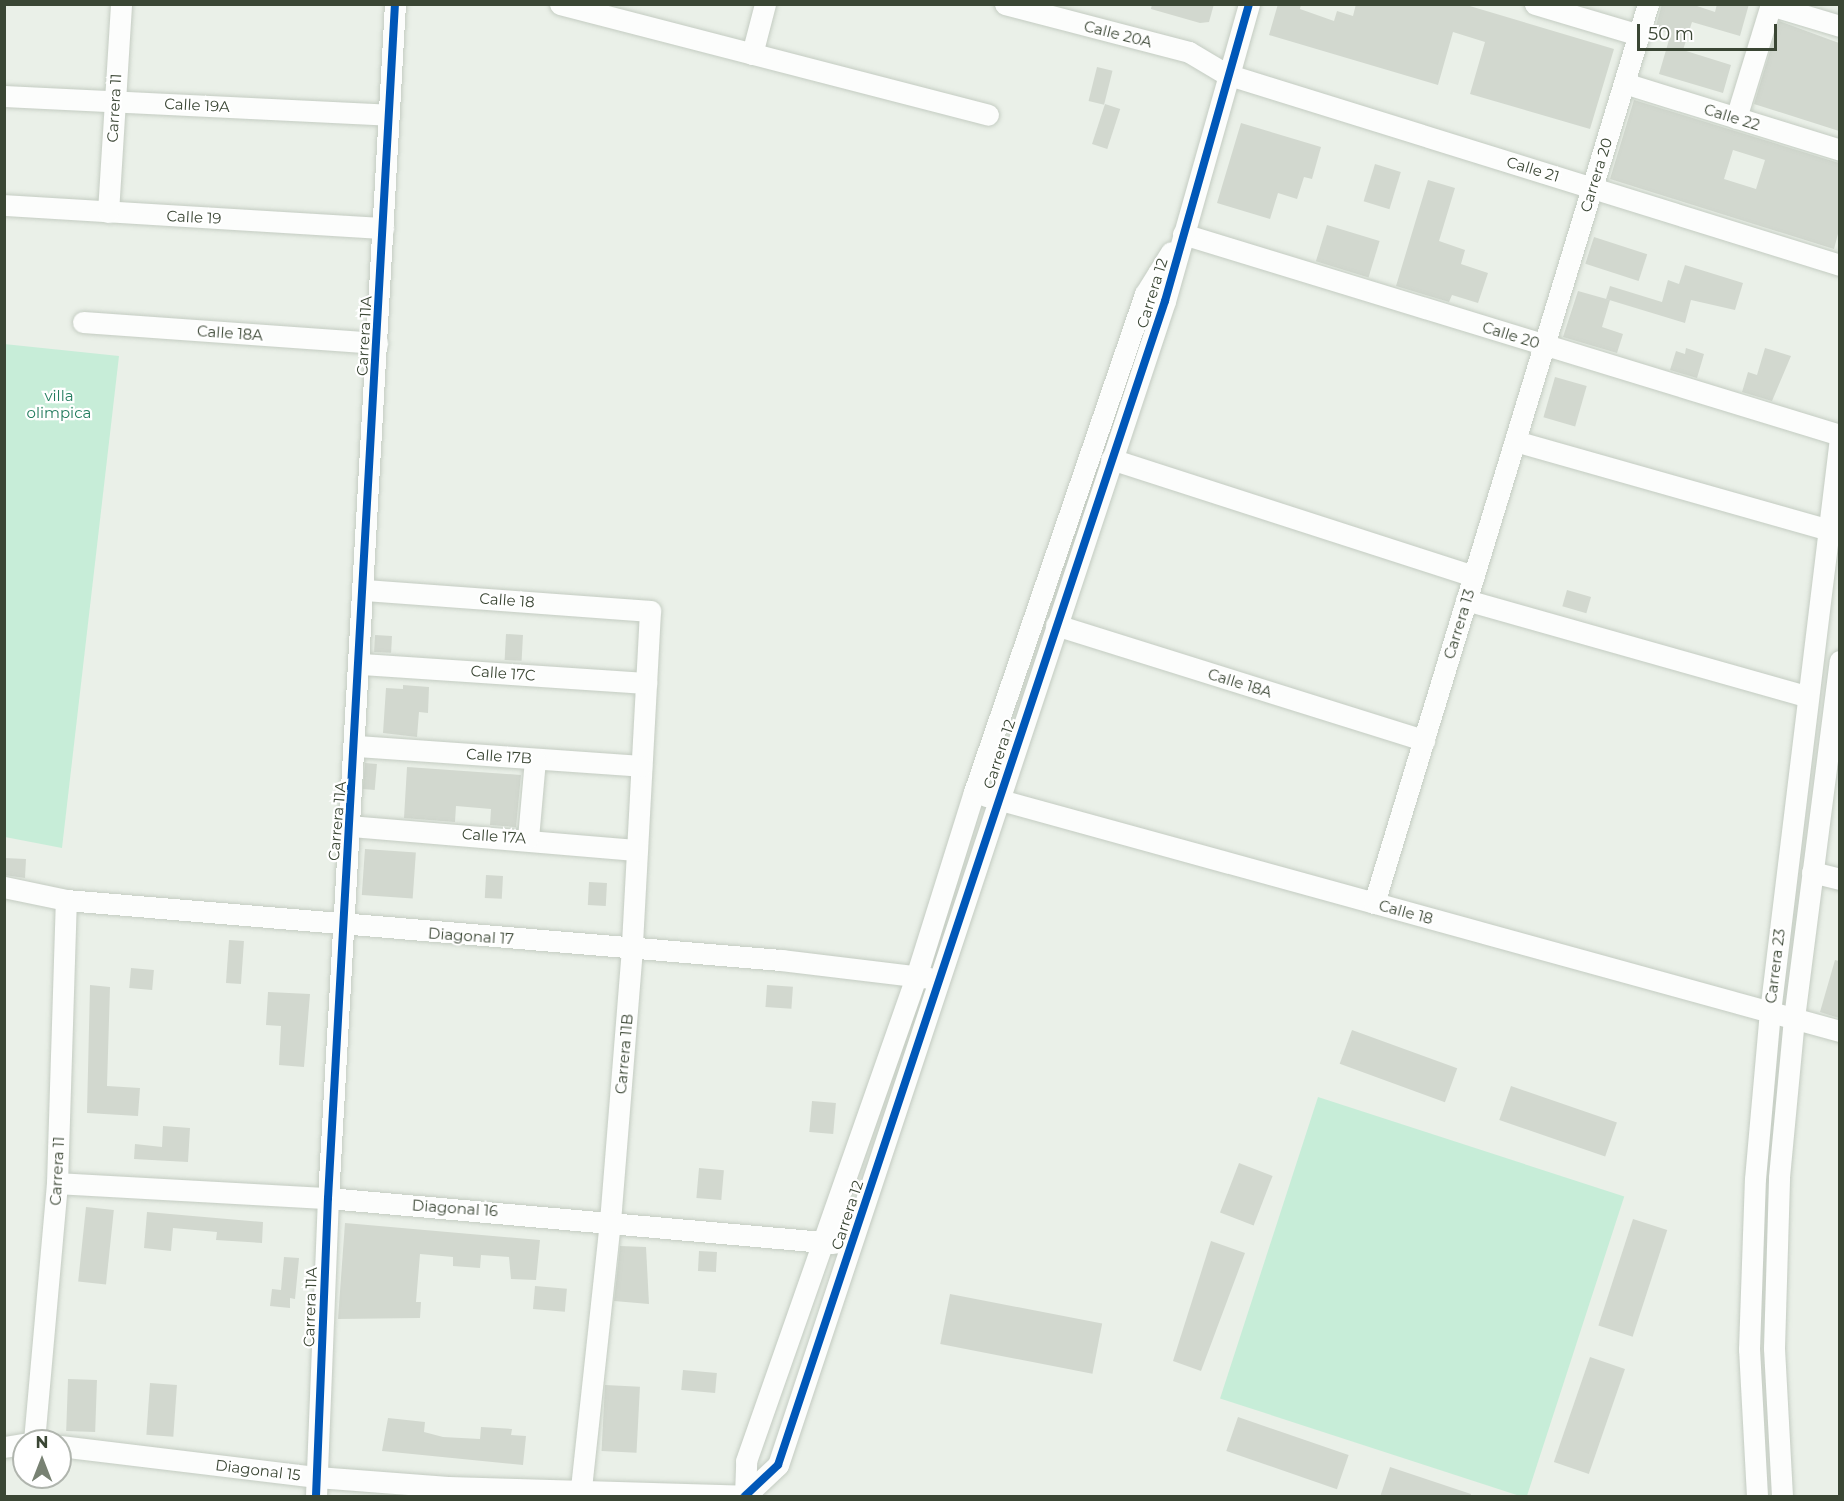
<!DOCTYPE html>
<html>
<head>
<meta charset="utf-8">
<style>
	body { margin:0 }
	#map { position:relative; width:1844px; height:1501px; overflow:hidden; background:#eaf0e8; font-family:Montserrat,sans-serif }
	div>[style] { position:absolute }
	[style*='--x'] { left:calc(var(--x)*1px); top:calc(var(--y)*1px); width:calc(var(--w)*1px); rotate:calc(var(--a)*1deg) }
	.green>* { inset:0; background:#c7edd8; transform-origin:0 0 }
	.building>* { inset:0; background:#d2d8cf; transform-origin:0 0 }
	.roads { filter:drop-shadow(0 0 2px #c4ccc2) drop-shadow(0 0 2px #c4ccc2) }
	.street>* { height:21px; margin:-10.5px; padding:0 10.5px; transform-origin:10.5px; border-radius:10.5px; background:#fcfdfc }
	.cycleway>* { height:8px; margin:-4px; padding:0 4px; transform-origin:4px; border-radius:4px; background:#0057b8 }
	span { translate:-50% -50%; white-space:nowrap; text-align:center; line-height:1.15; -webkit-text-stroke:4.5px #fff; paint-order:stroke }
	.street-label { font-size:15px; color:#3a4634 }
	.park-label { font-size:15px; color:#237c5e }
	.frame { position:absolute; inset:0; border:6px solid #3a4634; pointer-events:none }
	.north { position:absolute; left:12px; top:1429px; width:60px; height:60px; box-sizing:border-box; background:#fff; border:2px solid #b0b5ae; border-radius:50%; rotate:0deg; font-size:16px; font-weight:700; line-height:24px; text-align:center; color:#3a4634 }
	.north::after { content:''; display:block; margin:auto; width:21px; height:27px; background:#788273; clip-path:polygon(50% 0,100% 100%,50% 72%,0 100%) }
	.scale { position:absolute; left:1637px; top:24px; width:140px; height:27px; box-sizing:border-box; border:3px solid #3a4634; border-top:0; padding-left:8px; font-size:18px; line-height:21px; white-space:nowrap; color:#3a4634; -webkit-text-stroke:4px #fff; paint-order:stroke }
</style>
</head>
<body>
<div id="map">
	<div class="green">
		<i style="clip-path:polygon(4px 344px,119px 356px,62px 848px,5px 837px)"></i>
		<i style="left:1318px;top:1097px;width:322px;height:317px;rotate:18deg"></i>
	</div>
	<div class="building">
		<i style="clip-path:polygon(1152px 4px,1214px 4px,1209px 22px,1200px 23px,1151px 9px)"></i>
		<i style="clip-path:polygon(1278px 4px,1301px 4px,1300px 9px,1334px 21px,1337px 11px,1353px 16px,1356px 4px,1463px 4px,1614px 49px,1590px 129px,1470px 94px,1485px 42px,1453px 32px,1438px 85px,1269px 35px)"></i>
		<i style="clip-path:polygon(1662px 4px,1691px 4px,1715px 12px,1717px 4px,1749px 4px,1740px 36px,1692px 22px,1683px 50px,1731px 65px,1723px 93px,1659px 74px,1671px 33px,1655px 29px)"></i>
		<i style="clip-path:polygon(1779px 21px,1839px 43px,1839px 131px,1754px 104px)"></i>
		<i style="left:1097px;top:67px;width:16px;height:35px;rotate:14deg"></i>
		<i style="clip-path:polygon(evenodd,1634px 100px,1839px 163px,1839px 230px,1834px 249px,1610px 179px,1634px 100px,1733px 150px,1765px 160px,1756px 189px,1724px 179px,1733px 150px)"></i>
		<i style="left:1105px;top:104px;width:16px;height:42px;rotate:18deg"></i>
		<i style="clip-path:polygon(1241px 123px,1321px 147px,1312px 179px,1304px 177px,1297px 199px,1278px 193px,1270px 219px,1217px 203px)"></i>
		<i style="left:1375px;top:164px;width:27px;height:39px;rotate:17deg"></i>
		<i style="clip-path:polygon(1428px 180px,1455px 188px,1439px 241px,1465px 250px,1461px 264px,1488px 273px,1478px 303px,1452px 295px,1449px 302px,1396px 286px)"></i>
		<i style="left:1327px;top:225px;width:55px;height:38px;rotate:17deg"></i>
		<i style="left:1594px;top:237px;width:56px;height:28px;rotate:18deg"></i>
		<i style="clip-path:polygon(1685px 265px,1743px 283px,1735px 310px,1691px 300px,1685px 323px,1606px 299px,1610px 286px,1662px 302px,1668px 280px,1679px 284px)"></i>
		<i style="clip-path:polygon(1578px 291px,1610px 300px,1602px 327px,1623px 334px,1617px 353px,1563px 337px)"></i>
		<i style="clip-path:polygon(1686px 348px,1704px 354px,1697px 378px,1670px 370px,1676px 351px,1685px 354px)"></i>
		<i style="clip-path:polygon(1765px 348px,1791px 356px,1772px 401px,1742px 392px,1748px 372px,1757px 375px)"></i>
		<i style="left:1555px;top:377px;width:33px;height:42px;rotate:16deg"></i>
		<i style="left:1567px;top:590px;width:25px;height:17px;rotate:16deg"></i>
		<i style="left:506px;top:634px;width:17px;height:26px;rotate:3deg"></i>
		<i style="left:375px;top:635px;width:17px;height:17px;rotate:3deg"></i>
		<i style="clip-path:polygon(403px 685px,429px 687px,428px 713px,419px 712px,417px 737px,383px 733px,386px 688px,403px 689px)"></i>
		<i style="left:365px;top:763px;width:12px;height:26px;rotate:5deg"></i>
		<i style="clip-path:polygon(407px 767px,521px 775px,516px 827px,490px 825px,491px 809px,456px 806px,455px 822px,404px 818px)"></i>
		<i style="left:365px;top:849px;width:51px;height:46px;rotate:4deg"></i>
		<i style="clip-path:polygon(4px 858px,26px 859px,25px 878px,4px 875px)"></i>
		<i style="left:486px;top:875px;width:17px;height:23px;rotate:3deg"></i>
		<i style="left:589px;top:882px;width:18px;height:23px;rotate:3deg"></i>
		<i style="left:229px;top:940px;width:15px;height:43px;rotate:4deg"></i>
		<i style="clip-path:polygon(1835px 960px,1839px 961px,1839px 1018px,1820px 1012px)"></i>
		<i style="left:131px;top:968px;width:23px;height:20px;rotate:5deg"></i>
		<i style="clip-path:polygon(90px 985px,110px 987px,107px 1086px,140px 1088px,138px 1116px,87px 1113px)"></i>
		<i style="left:767px;top:985px;width:26px;height:22px;rotate:4deg"></i>
		<i style="clip-path:polygon(268px 992px,310px 994px,304px 1067px,279px 1065px,281px 1026px,266px 1025px)"></i>
		<i style="left:1352px;top:1030px;width:112px;height:36px;rotate:20deg"></i>
		<i style="left:1511px;top:1086px;width:112px;height:36px;rotate:19deg"></i>
		<i style="left:812px;top:1101px;width:24px;height:31px;rotate:5deg"></i>
		<i style="clip-path:polygon(163px 1126px,190px 1128px,188px 1162px,134px 1159px,135px 1144px,162px 1147px)"></i>
		<i style="left:1239px;top:1163px;width:36px;height:53px;rotate:21deg"></i>
		<i style="left:699px;top:1168px;width:25px;height:30px;rotate:5deg"></i>
		<i style="left:86px;top:1207px;width:28px;height:75px;rotate:6deg"></i>
		<i style="clip-path:polygon(147px 1212px,263px 1222px,262px 1243px,216px 1240px,217px 1232px,173px 1228px,171px 1251px,144px 1248px)"></i>
		<i style="left:1633px;top:1219px;width:36px;height:112px;rotate:18deg"></i>
		<i style="clip-path:polygon(345px 1223px,540px 1240px,536px 1280px,511px 1279px,509px 1257px,481px 1255px,480px 1268px,453px 1266px,453px 1257px,420px 1254px,416px 1302px,421px 1302px,420px 1318px,338px 1319px)"></i>
		<i style="clip-path:polygon(1211px 1241px,1245px 1253px,1201px 1371px,1173px 1361px)"></i>
		<i style="clip-path:polygon(620px 1246px,646px 1247px,649px 1304px,614px 1301px)"></i>
		<i style="left:699px;top:1251px;width:18px;height:20px;rotate:3deg"></i>
		<i style="clip-path:polygon(284px 1257px,299px 1258px,295px 1299px,290px 1298px,290px 1308px,270px 1306px,272px 1289px,281px 1290px)"></i>
		<i style="left:535px;top:1286px;width:32px;height:23px;rotate:5deg"></i>
		<i style="left:950px;top:1294px;width:155px;height:51px;rotate:11deg"></i>
		<i style="left:1590px;top:1357px;width:37px;height:111px;rotate:19deg"></i>
		<i style="left:683px;top:1370px;width:34px;height:20px;rotate:5deg"></i>
		<i style="left:68px;top:1379px;width:29px;height:52px;rotate:2deg"></i>
		<i style="left:150px;top:1383px;width:27px;height:52px;rotate:4deg"></i>
		<i style="left:605px;top:1385px;width:35px;height:66px;rotate:3deg"></i>
		<i style="left:1238px;top:1417px;width:117px;height:36px;rotate:19deg"></i>
		<i style="clip-path:polygon(388px 1418px,425px 1422px,424px 1432px,443px 1437px,480px 1439px,481px 1427px,512px 1429px,511px 1435px,526px 1436px,523px 1465px,382px 1451px)"></i>
		<i style="clip-path:polygon(1390px 1467px,1471px 1494px,1470px 1497px,1380px 1497px)"></i>
	</div>
	<div class="roads">
		<div class="street">
			<i style="--x:560;--y:4;--w:442;--a:14.5"></i>
			<i style="--x:1005;--y:4;--w:190;--a:14.6"></i>
			<i style="--x:1189;--y:52;--w:43;--a:30.7"></i>
			<i style="--x:1226;--y:74;--w:643;--a:17.28"></i>
			<i style="--x:1535;--y:4;--w:109;--a:16.6"></i>
			<i style="--x:1770;--y:5;--w:73;--a:16.7"></i>
			<i style="--x:752;--y:54;--w:52;--a:-75.4"></i>
			<i style="--x:1624;--y:83;--w:226;--a:17.2"></i>
			<i style="--x:4;--y:96;--w:385;--a:2.8"></i>
			<i style="--x:1736;--y:118;--w:119;--a:-72.9"></i>
			<i style="--x:4;--y:205;--w:380;--a:3.5"></i>
			<i style="--x:108;--y:212;--w:208;--a:-86.4"></i>
			<i style="--x:1183;--y:234;--w:687;--a:17.01"></i>
			<i style="--x:83;--y:322;--w:295;--a:4.1"></i>
			<i style="--x:1515;--y:441;--w:322;--a:15.8"></i>
			<i style="--x:1111;--y:459;--w:381;--a:17.9"></i>
			<i style="--x:365;--y:590;--w:286;--a:4.2"></i>
			<i style="--x:650;--y:611;--w:337;--a:93.1"></i>
			<i style="--x:632;--y:948;--w:274;--a:94.6"></i>
			<i style="--x:610;--y:1221;--w:277;--a:96.2"></i>
			<i style="--x:1466;--y:600;--w:353;--a:15.8"></i>
			<i style="--x:1056;--y:625;--w:386;--a:17.4"></i>
			<i style="--x:361;--y:664;--w:286;--a:3.8"></i>
			<i style="--x:357;--y:746;--w:285;--a:4"></i>
			<i style="--x:986;--y:796;--w:886;--a:15.39"></i>
			<i style="--x:350;--y:826;--w:288;--a:4.8"></i>
			<i style="--x:528;--y:838;--w:79;--a:-84.9"></i>
			<i style="--x:1812;--y:872;--w:29;--a:14"></i>
			<i style="--x:4;--y:887;--w:63;--a:11.8"></i>
			<i style="--x:66;--y:900;--w:718;--a:4.8"></i>
			<i style="--x:781;--y:960;--w:149;--a:6.9"></i>
			<i style="--x:1374;--y:903;--w:940;--a:-73.05"></i>
			<i style="--x:57;--y:1183;--w:271;--a:3.2"></i>
			<i style="--x:328;--y:1198;--w:508;--a:5.08"></i>
			<i style="--x:34;--y:1441;--w:259;--a:-84.9"></i>
			<i style="--x:57;--y:1183;--w:283;--a:-88.2"></i>
			<i style="--x:60;--y:1446;--w:259;--a:6.9"></i>
			<i style="--x:317;--y:1477;--w:131;--a:4.4"></i>
			<i style="--x:448;--y:1487;--w:297;--a:1.7"></i>
			<i style="--x:4;--y:1447;--w:20;--a:-9"></i>
			<i style="--x:316;--y:1496;--w:298;--a:-87.7"></i>
			<i style="--x:328;--y:1198;--w:1196;--a:-86.79"></i>
			<i style="--x:745;--y:1496;--w:45;--a:-43.2"></i>
			<i style="--x:778;--y:1465;--w:1227;--a:-71.61"></i>
			<i style="--x:1165;--y:301;--w:309;--a:-74.2"></i>
			<i style="--x:745;--y:1496;--w:35;--a:-88"></i>
			<i style="--x:746;--y:1461;--w:513;--a:-70.65"></i>
			<i style="--x:916;--y:977;--w:194;--a:-72.6"></i>
			<i style="--x:974;--y:792;--w:527;--a:-71.05"></i>
			<i style="--x:1145;--y:294;--w:49;--a:-58.2"></i>
			<i style="--x:1757;--y:1496;--w:147;--a:-93.1"></i>
			<i style="--x:1749;--y:1349;--w:170;--a:-88"></i>
			<i style="--x:1755;--y:1179;--w:168;--a:-84.9"></i>
			<i style="--x:1770;--y:1012;--w:578;--a:-83.05"></i>
			<i style="--x:1782;--y:1496;--w:148;--a:-93.1"></i>
			<i style="--x:1774;--y:1348;--w:171;--a:-88.3"></i>
			<i style="--x:1779;--y:1177;--w:160;--a:-84.6"></i>
			<i style="--x:1794;--y:1018;--w:360;--a:-82.7"></i>
		</div>
	</div>
	<div class="cycleway">
		<i style="--x:316;--y:1496;--w:298;--a:-87.7"></i>
		<i style="--x:328;--y:1198;--w:1196;--a:-86.79"></i>
		<i style="--x:745;--y:1496;--w:45;--a:-43.2"></i>
		<i style="--x:778;--y:1465;--w:1227;--a:-71.61"></i>
		<i style="--x:1165;--y:301;--w:309;--a:-74.2"></i>
	</div>
	<div class="street-label">
		<span style="left:1118px;top:34px;rotate:14deg">Calle 20A</span>
		<span style="left:197px;top:105px;rotate:3deg">Calle 19A</span>
		<span style="left:114px;top:108px;rotate:-87deg">Carrera 11</span>
		<span style="left:1732px;top:117px;rotate:17deg">Calle 22</span>
		<span style="left:1533px;top:169px;rotate:17deg">Calle 21</span>
		<span style="left:1596px;top:175px;rotate:-73deg">Carrera 20</span>
		<span style="left:194px;top:217px;rotate:3deg">Calle 19</span>
		<span style="left:1152px;top:293px;rotate:-73deg">Carrera 12</span>
		<span style="left:230px;top:333px;rotate:4deg">Calle 18A</span>
		<span style="left:1511px;top:335px;rotate:17deg">Calle 20</span>
		<span style="left:364px;top:336px;rotate:-87deg">Carrera 11A</span>
		<span style="left:507px;top:600px;rotate:4deg">Calle 18</span>
		<span style="left:1459px;top:624px;rotate:-73deg">Carrera 13</span>
		<span style="left:503px;top:673px;rotate:4deg">Calle 17C</span>
		<span style="left:1240px;top:683px;rotate:17deg">Calle 18A</span>
		<span style="left:999px;top:754px;rotate:-72deg">Carrera 12</span>
		<span style="left:499px;top:756px;rotate:4deg">Calle 17B</span>
		<span style="left:337px;top:821px;rotate:-85deg">Carrera 11A</span>
		<span style="left:494px;top:836px;rotate:4deg">Calle 17A</span>
		<span style="left:1406px;top:912px;rotate:15deg">Calle 18</span>
		<span style="left:471px;top:936px;rotate:4deg">Diagonal 17</span>
		<span style="left:1775px;top:966px;rotate:-83deg">Carrera 23</span>
		<span style="left:624px;top:1054px;rotate:-85deg">Carrera 11B</span>
		<span style="left:57px;top:1171px;rotate:-87deg">Carrera 11</span>
		<span style="left:455px;top:1208px;rotate:4deg">Diagonal 16</span>
		<span style="left:847px;top:1215px;rotate:-72deg">Carrera 12</span>
		<span style="left:310px;top:1307px;rotate:-88deg">Carrera 11A</span>
		<span style="left:258px;top:1470px;rotate:7deg">Diagonal 15</span>
	</div>
	<div class="park-label">
		<span style="left:59px;top:404px">villa<br>olimpica</span>
	</div>
	<div class="frame"></div>
	<div class="north">N</div>
	<div class="scale">50 m</div>
</div>
</body>
</html>
